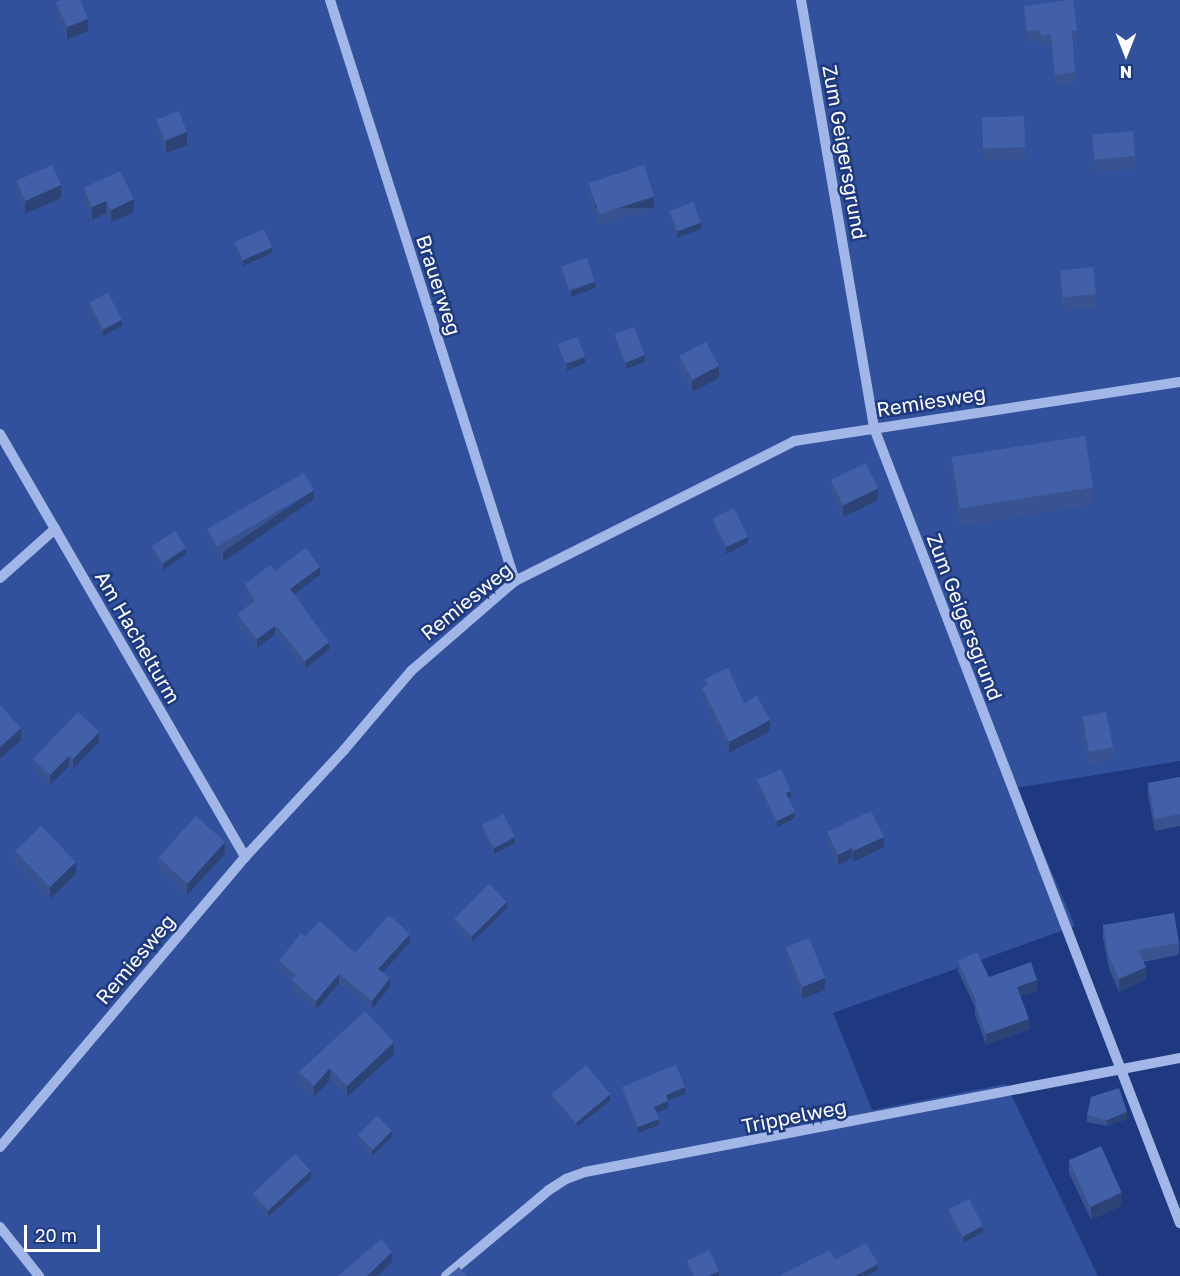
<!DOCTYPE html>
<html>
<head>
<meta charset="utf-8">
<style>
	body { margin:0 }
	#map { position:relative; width:1180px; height:1276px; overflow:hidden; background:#1e397f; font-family:"Golos Text",sans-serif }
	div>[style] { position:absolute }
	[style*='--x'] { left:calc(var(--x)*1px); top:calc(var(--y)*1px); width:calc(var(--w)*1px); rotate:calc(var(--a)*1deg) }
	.green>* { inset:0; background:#31519d }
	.minor>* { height:10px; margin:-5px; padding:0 5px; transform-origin:5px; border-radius:5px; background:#a2b7e8 }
	.wall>* { inset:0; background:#395390 }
	.shaded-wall>* { inset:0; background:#2e4375; transform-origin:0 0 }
	.building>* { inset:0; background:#4260a7; transform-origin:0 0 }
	span { translate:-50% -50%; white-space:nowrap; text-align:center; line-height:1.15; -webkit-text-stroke:5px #1e397f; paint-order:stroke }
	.street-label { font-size:20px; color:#fff }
	.north { position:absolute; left:1096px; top:24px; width:60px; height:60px; -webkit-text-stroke:4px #1e397f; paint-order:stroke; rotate:180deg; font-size:16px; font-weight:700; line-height:24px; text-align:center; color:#fff }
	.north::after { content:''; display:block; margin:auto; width:21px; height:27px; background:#fff; clip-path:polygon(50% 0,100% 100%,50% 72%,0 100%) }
	.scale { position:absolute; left:24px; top:1225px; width:76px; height:27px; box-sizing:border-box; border:3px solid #fff; border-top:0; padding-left:8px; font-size:18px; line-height:21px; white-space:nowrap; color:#fff; -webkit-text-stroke:4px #1e397f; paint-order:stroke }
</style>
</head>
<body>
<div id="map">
	<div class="green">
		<i style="clip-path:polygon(0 0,1180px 0,1180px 761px,1016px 788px,1075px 926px,833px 1013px,872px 1110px,1006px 1084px,1098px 1276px,0 1276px)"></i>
	</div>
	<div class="minor">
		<i style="--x:330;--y:0;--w:610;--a:72.34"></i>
		<i style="--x:801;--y:0;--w:434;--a:80.3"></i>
		<i style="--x:874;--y:428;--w:852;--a:68.95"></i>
		<i style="--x:0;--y:434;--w:489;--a:59.9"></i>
		<i style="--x:0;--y:578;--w:74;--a:-41.7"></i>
		<i style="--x:0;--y:1147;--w:380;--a:-49.8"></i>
		<i style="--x:245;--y:857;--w:146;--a:-47.2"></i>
		<i style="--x:344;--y:750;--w:104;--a:-49.7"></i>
		<i style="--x:411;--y:671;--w:138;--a:-40.9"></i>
		<i style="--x:515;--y:581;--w:312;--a:-26.6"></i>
		<i style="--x:794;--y:441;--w:390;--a:-8.7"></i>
		<i style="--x:0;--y:1227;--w:63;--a:51.5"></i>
		<i style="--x:446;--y:1276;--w:134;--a:-39.9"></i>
		<i style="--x:549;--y:1190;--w:20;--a:-33"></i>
		<i style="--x:566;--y:1179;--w:20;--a:-20"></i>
		<i style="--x:585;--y:1172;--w:606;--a:-10.85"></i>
	</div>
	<div class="wall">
		<i style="clip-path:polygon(56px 2px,88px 31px,67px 40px,56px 14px)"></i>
		<i style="clip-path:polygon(1024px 6px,1077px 31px,1077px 42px,1073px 42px,1075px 83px,1055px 86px,1051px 45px,1041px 47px,1040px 41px,1027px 42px,1024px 17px)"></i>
		<i style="clip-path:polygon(982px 117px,1025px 147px,1025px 159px,984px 161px)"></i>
		<i style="clip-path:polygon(157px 120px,187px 145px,166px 153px,157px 132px)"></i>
		<i style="clip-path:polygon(1092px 134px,1135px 156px,1135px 169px,1094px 171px)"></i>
		<i style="clip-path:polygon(16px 180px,61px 198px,25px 214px,16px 193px)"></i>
		<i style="clip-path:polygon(589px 183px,654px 208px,598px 226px,589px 195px)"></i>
		<i style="clip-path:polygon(84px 188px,134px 212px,111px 222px,106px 213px,92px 220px,84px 201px)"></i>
		<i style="clip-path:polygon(669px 210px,701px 229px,677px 238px,669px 217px)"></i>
		<i style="clip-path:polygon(235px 242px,272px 253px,243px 266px,235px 248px)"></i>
		<i style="clip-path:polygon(562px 267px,595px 288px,571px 297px,562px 274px)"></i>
		<i style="clip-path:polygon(1060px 270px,1096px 294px,1096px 307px,1063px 310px,1060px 283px)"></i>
		<i style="clip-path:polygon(89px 303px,122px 326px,103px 336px,89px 310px)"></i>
		<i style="clip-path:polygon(615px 335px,645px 362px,626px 369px,615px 341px)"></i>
		<i style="clip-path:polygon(559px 345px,585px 363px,567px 371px,559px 351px)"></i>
		<i style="clip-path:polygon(679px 356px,719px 378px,692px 392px,679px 368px)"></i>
		<i style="clip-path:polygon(951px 456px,1093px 487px,1093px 505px,959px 526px,951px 475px)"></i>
		<i style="clip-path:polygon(831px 480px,878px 500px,843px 517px,831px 493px)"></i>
		<i style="clip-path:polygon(314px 499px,223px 562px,212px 546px,212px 536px)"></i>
		<i style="clip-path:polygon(713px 519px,748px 543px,726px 554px,713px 525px)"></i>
		<i style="clip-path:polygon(152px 547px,186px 554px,163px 570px,152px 553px)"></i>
		<i style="clip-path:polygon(275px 571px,320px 575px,294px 594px,329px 650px,305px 669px,280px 638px,275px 634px,257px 648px,237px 623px,237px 614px,251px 603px,245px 593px,245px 584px)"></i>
		<i style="clip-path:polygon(705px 679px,744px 703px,770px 731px,729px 753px,702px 699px,702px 688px,705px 686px)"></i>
		<i style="clip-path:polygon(1082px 716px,1113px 747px,1113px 760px,1088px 764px,1082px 728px)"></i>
		<i style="clip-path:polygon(99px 742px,73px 769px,69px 766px,50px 785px,33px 769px,33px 759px)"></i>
		<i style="clip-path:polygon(1180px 777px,1180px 826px,1155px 831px,1148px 796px,1148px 783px)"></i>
		<i style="clip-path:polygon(757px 780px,791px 797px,789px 798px,795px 818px,777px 827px,757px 786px)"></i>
		<i style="clip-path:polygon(482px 825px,515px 843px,494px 854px,482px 831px)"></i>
		<i style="clip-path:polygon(827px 832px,884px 847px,853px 862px,852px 858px,838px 865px,827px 843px)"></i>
		<i style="clip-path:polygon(15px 851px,76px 874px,50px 899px,15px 863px)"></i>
		<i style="clip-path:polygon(225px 854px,187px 895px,159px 870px,159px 858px)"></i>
		<i style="clip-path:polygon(507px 908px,472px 942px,455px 926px,455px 919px)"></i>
		<i style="clip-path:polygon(1103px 925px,1179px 943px,1179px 955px,1143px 962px,1146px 979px,1119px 992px,1109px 969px,1103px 938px)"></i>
		<i style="clip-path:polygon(305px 937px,355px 953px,410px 942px,383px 972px,390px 987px,372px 1009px,339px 983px,316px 1010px,292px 989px,292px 980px,279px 970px,279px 961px)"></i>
		<i style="clip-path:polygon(786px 947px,825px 990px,802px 999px,786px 959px)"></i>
		<i style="clip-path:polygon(958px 961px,989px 977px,1037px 991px,1020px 996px,1029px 1029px,986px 1045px,975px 1014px,975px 1007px,958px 971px)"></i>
		<i style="clip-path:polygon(394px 1054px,347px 1097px,330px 1080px,314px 1097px,299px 1084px,299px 1072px)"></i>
		<i style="clip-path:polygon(622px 1087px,685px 1094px,668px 1100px,668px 1108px,656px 1112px,659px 1125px,638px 1133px,622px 1093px)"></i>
		<i style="clip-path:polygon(551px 1093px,610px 1101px,577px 1127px,551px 1099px)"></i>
		<i style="clip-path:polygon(1087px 1115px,1127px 1119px,1107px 1126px,1087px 1122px)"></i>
		<i style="clip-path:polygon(358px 1135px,392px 1137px,372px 1156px,358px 1141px)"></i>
		<i style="clip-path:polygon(1069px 1161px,1122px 1205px,1091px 1220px,1069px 1173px)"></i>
		<i style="clip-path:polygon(311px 1178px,268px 1217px,253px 1200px,253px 1194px)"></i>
		<i style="clip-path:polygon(949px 1211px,983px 1232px,963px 1243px,949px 1217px)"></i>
		<i style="clip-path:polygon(687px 1261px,719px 1276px,691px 1276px,687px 1267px)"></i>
	</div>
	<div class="shaded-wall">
		<i style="clip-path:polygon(88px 19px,88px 31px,67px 40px,67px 27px)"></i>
		<i style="clip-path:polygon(187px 132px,187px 145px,166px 153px,166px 141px)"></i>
		<i style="clip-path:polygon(61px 185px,61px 198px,25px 214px,25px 201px)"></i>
		<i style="left:654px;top:196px;width:12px;height:59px;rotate:90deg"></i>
		<i style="clip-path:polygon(134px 199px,134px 212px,111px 222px,111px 210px)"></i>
		<i style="clip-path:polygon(106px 201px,106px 213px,92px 220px,92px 207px)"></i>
		<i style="clip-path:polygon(701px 223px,701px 229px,677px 238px,677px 231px)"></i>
		<i style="clip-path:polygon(272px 247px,272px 253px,243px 266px,243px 260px)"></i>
		<i style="clip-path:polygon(595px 282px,595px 288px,571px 297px,571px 291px)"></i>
		<i style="clip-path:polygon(122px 320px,122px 326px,103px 336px,103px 330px)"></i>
		<i style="clip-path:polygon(645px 355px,645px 362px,626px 369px,626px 363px)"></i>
		<i style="clip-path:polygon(585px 357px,585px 363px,567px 371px,567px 364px)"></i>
		<i style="clip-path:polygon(719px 366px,719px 378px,692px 392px,692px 380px)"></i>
		<i style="clip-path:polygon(878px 488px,878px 500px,843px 517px,843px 505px)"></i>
		<i style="clip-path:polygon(314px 490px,314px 499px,223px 562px,223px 552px)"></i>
		<i style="clip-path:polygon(748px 537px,748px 543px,726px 554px,726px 547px)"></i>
		<i style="clip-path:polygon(186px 548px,186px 554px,163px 570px,163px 564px)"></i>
		<i style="clip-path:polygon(320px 567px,320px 575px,290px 597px,290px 589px)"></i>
		<i style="clip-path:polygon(275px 626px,275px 634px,257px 648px,257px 639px)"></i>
		<i style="clip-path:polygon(329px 642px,329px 650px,305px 669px,305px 661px)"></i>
		<i style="clip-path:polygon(770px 720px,770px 731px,729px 753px,729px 742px)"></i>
		<i style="clip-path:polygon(21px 728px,21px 740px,0 759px,0 747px)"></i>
		<i style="clip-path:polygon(99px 732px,99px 742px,73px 769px,73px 759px)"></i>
		<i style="clip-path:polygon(69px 756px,69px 766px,50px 785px,50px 775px)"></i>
		<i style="clip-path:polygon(791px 791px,791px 797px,786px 800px,786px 793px)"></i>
		<i style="clip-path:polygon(795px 812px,795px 818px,777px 827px,777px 821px)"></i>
		<i style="clip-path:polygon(515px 837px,515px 843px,494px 854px,494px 848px)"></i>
		<i style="clip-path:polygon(884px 837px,884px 847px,853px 862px,853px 851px)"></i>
		<i style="clip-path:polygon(225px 842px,225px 854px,187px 895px,187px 883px)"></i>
		<i style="clip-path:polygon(852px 848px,852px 858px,838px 865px,838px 855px)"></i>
		<i style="clip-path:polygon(76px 862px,76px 874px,50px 899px,50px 887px)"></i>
		<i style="clip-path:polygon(507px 902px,507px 908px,472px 942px,472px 936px)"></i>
		<i style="clip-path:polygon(410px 934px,410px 942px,378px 978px,378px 969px)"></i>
		<i style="clip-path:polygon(1146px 967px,1146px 979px,1119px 992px,1119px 979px)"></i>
		<i style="clip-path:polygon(339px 974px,339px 983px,316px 1010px,316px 1001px)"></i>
		<i style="clip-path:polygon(390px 978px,390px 987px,372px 1009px,372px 1001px)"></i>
		<i style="clip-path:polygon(825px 978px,825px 990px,802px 999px,802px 987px)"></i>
		<i style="clip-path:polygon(1037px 980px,1037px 991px,1017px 997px,1017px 987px)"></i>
		<i style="clip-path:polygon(1029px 1019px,1029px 1029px,986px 1045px,986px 1034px)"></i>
		<i style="clip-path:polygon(394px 1042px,394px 1054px,347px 1097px,347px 1086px)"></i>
		<i style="clip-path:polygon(330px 1068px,330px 1080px,314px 1097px,314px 1086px)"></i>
		<i style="clip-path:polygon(685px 1087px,685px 1094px,666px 1101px,666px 1095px)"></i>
		<i style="clip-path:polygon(610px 1094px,610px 1101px,577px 1127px,577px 1121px)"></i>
		<i style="clip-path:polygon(668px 1101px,668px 1108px,654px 1113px,654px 1107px)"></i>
		<i style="clip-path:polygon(1127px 1112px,1127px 1119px,1107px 1126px,1107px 1120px)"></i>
		<i style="clip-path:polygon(659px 1119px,659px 1125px,638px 1133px,638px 1127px)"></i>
		<i style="clip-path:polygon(392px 1131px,392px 1137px,372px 1156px,372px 1150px)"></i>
		<i style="clip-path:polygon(311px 1171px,311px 1178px,268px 1217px,268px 1211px)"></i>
		<i style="clip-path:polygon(1122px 1193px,1122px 1205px,1091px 1220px,1091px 1207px)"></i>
		<i style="clip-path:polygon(983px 1226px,983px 1232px,963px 1243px,963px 1237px)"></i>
		<i style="clip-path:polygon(392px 1252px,392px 1262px,377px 1276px,367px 1276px)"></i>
		<i style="clip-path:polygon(878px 1264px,878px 1270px,867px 1276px,855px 1276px)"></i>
		<i style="clip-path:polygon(719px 1271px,719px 1276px,709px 1276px)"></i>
	</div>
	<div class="building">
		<i style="clip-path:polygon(61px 0,80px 0,88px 19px,67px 27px,56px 2px)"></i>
		<i style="clip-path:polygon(1069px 0,1073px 0,1077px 31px,1072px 31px,1075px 72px,1055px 75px,1051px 34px,1041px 36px,1040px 30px,1027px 31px,1024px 6px)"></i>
		<i style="left:179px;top:111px;width:22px;height:24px;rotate:69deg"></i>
		<i style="left:1024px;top:116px;width:31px;height:42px;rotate:88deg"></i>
		<i style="left:1133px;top:131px;width:25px;height:41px;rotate:85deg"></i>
		<i style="left:52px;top:165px;width:22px;height:39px;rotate:66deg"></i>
		<i style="left:644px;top:165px;width:33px;height:58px;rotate:72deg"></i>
		<i style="clip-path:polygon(120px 171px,134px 199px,111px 210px,106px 201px,92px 207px,84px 188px)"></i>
		<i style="left:693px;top:202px;width:22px;height:25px;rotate:69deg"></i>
		<i style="left:264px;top:229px;width:20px;height:32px;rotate:66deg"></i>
		<i style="left:587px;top:258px;width:25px;height:27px;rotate:72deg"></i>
		<i style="left:1093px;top:267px;width:27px;height:33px;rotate:84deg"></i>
		<i style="left:108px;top:293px;width:30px;height:21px;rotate:63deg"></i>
		<i style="left:634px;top:327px;width:30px;height:21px;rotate:69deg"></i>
		<i style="left:578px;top:337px;width:21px;height:21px;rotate:71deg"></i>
		<i style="left:706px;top:342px;width:27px;height:30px;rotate:62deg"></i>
		<i style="left:1085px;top:436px;width:52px;height:135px;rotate:81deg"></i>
		<i style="left:866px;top:463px;width:28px;height:39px;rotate:64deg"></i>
		<i style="left:304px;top:473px;width:20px;height:112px;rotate:60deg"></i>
		<i style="left:734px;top:508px;width:32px;height:24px;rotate:64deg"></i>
		<i style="left:175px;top:531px;width:20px;height:28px;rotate:57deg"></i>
		<i style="clip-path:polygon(306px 548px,320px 567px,290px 589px,329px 642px,305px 661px,280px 630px,275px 626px,257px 639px,237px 614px,255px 601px,245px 584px,270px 565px,275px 571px)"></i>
		<i style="clip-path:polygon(728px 668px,744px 703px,757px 696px,770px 720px,729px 742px,702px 688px,708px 685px,705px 679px)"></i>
		<i style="clip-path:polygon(1px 706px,21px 728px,0 747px,0 707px)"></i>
		<i style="clip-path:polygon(78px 712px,99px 732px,73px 759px,69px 756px,50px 775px,33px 759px)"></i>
		<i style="left:1106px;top:712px;width:36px;height:24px;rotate:79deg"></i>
		<i style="clip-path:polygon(781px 769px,791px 791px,786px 793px,795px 812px,777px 821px,757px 780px)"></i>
		<i style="clip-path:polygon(1180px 777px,1180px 814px,1155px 819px,1148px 783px)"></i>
		<i style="clip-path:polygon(871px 811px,884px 837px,853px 851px,852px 848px,838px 855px,827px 832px)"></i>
		<i style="left:503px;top:814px;width:26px;height:24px;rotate:62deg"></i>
		<i style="left:196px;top:816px;width:39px;height:56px;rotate:42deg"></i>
		<i style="left:41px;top:826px;width:50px;height:36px;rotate:46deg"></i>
		<i style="left:489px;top:884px;width:25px;height:49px;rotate:45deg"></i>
		<i style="clip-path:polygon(1174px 913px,1179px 943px,1138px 950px,1146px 967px,1119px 979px,1109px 957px,1103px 925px)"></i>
		<i style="clip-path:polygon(389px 915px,410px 934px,378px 969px,390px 978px,372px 1001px,339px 974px,316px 1001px,292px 980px,296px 975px,279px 961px,301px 933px,305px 937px,320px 921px,355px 953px)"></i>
		<i style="left:809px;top:938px;width:43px;height:25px;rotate:68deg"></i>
		<i style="clip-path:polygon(977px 952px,989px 977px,1031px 962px,1037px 980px,1017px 987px,1029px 1019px,986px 1034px,975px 1003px,977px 1002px,958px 961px)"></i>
		<i style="clip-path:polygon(365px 1011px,394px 1042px,347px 1086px,330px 1068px,314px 1086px,299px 1072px)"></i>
		<i style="left:586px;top:1065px;width:38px;height:45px;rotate:50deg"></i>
		<i style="clip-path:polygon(676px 1065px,685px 1087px,666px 1095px,668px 1101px,654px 1107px,659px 1119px,638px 1127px,622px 1087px)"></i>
		<i style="clip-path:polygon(1119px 1088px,1127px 1112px,1107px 1120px,1087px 1115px,1091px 1097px)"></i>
		<i style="left:377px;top:1116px;width:21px;height:27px;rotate:45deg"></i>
		<i style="left:1101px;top:1146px;width:51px;height:35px;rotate:66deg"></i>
		<i style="left:295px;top:1154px;width:23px;height:58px;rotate:47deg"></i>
		<i style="left:969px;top:1199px;width:30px;height:23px;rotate:63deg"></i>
		<i style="clip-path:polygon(381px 1239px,392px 1252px,367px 1276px,338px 1276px)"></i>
		<i style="clip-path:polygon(866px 1243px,878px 1264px,855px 1276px,782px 1276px,781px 1275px,830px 1250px,835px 1260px)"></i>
		<i style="clip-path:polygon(709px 1250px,719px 1271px,709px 1276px,694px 1276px,687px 1261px)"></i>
		<i style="clip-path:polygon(459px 1267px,467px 1276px,448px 1276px)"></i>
	</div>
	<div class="street-label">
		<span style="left:845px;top:152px;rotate:80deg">Zum Geigersgrund</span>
		<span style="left:439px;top:285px;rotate:72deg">Brauerweg</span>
		<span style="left:931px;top:401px;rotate:-9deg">Remiesweg</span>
		<span style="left:466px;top:601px;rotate:-39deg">Remiesweg</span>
		<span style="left:965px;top:617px;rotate:69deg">Zum Geigersgrund</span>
		<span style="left:138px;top:637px;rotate:60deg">Am Hachelturm</span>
		<span style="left:135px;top:959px;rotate:-50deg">Remiesweg</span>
		<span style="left:794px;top:1116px;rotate:-11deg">Trippelweg</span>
	</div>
	<div class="north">N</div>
	<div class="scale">20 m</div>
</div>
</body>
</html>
